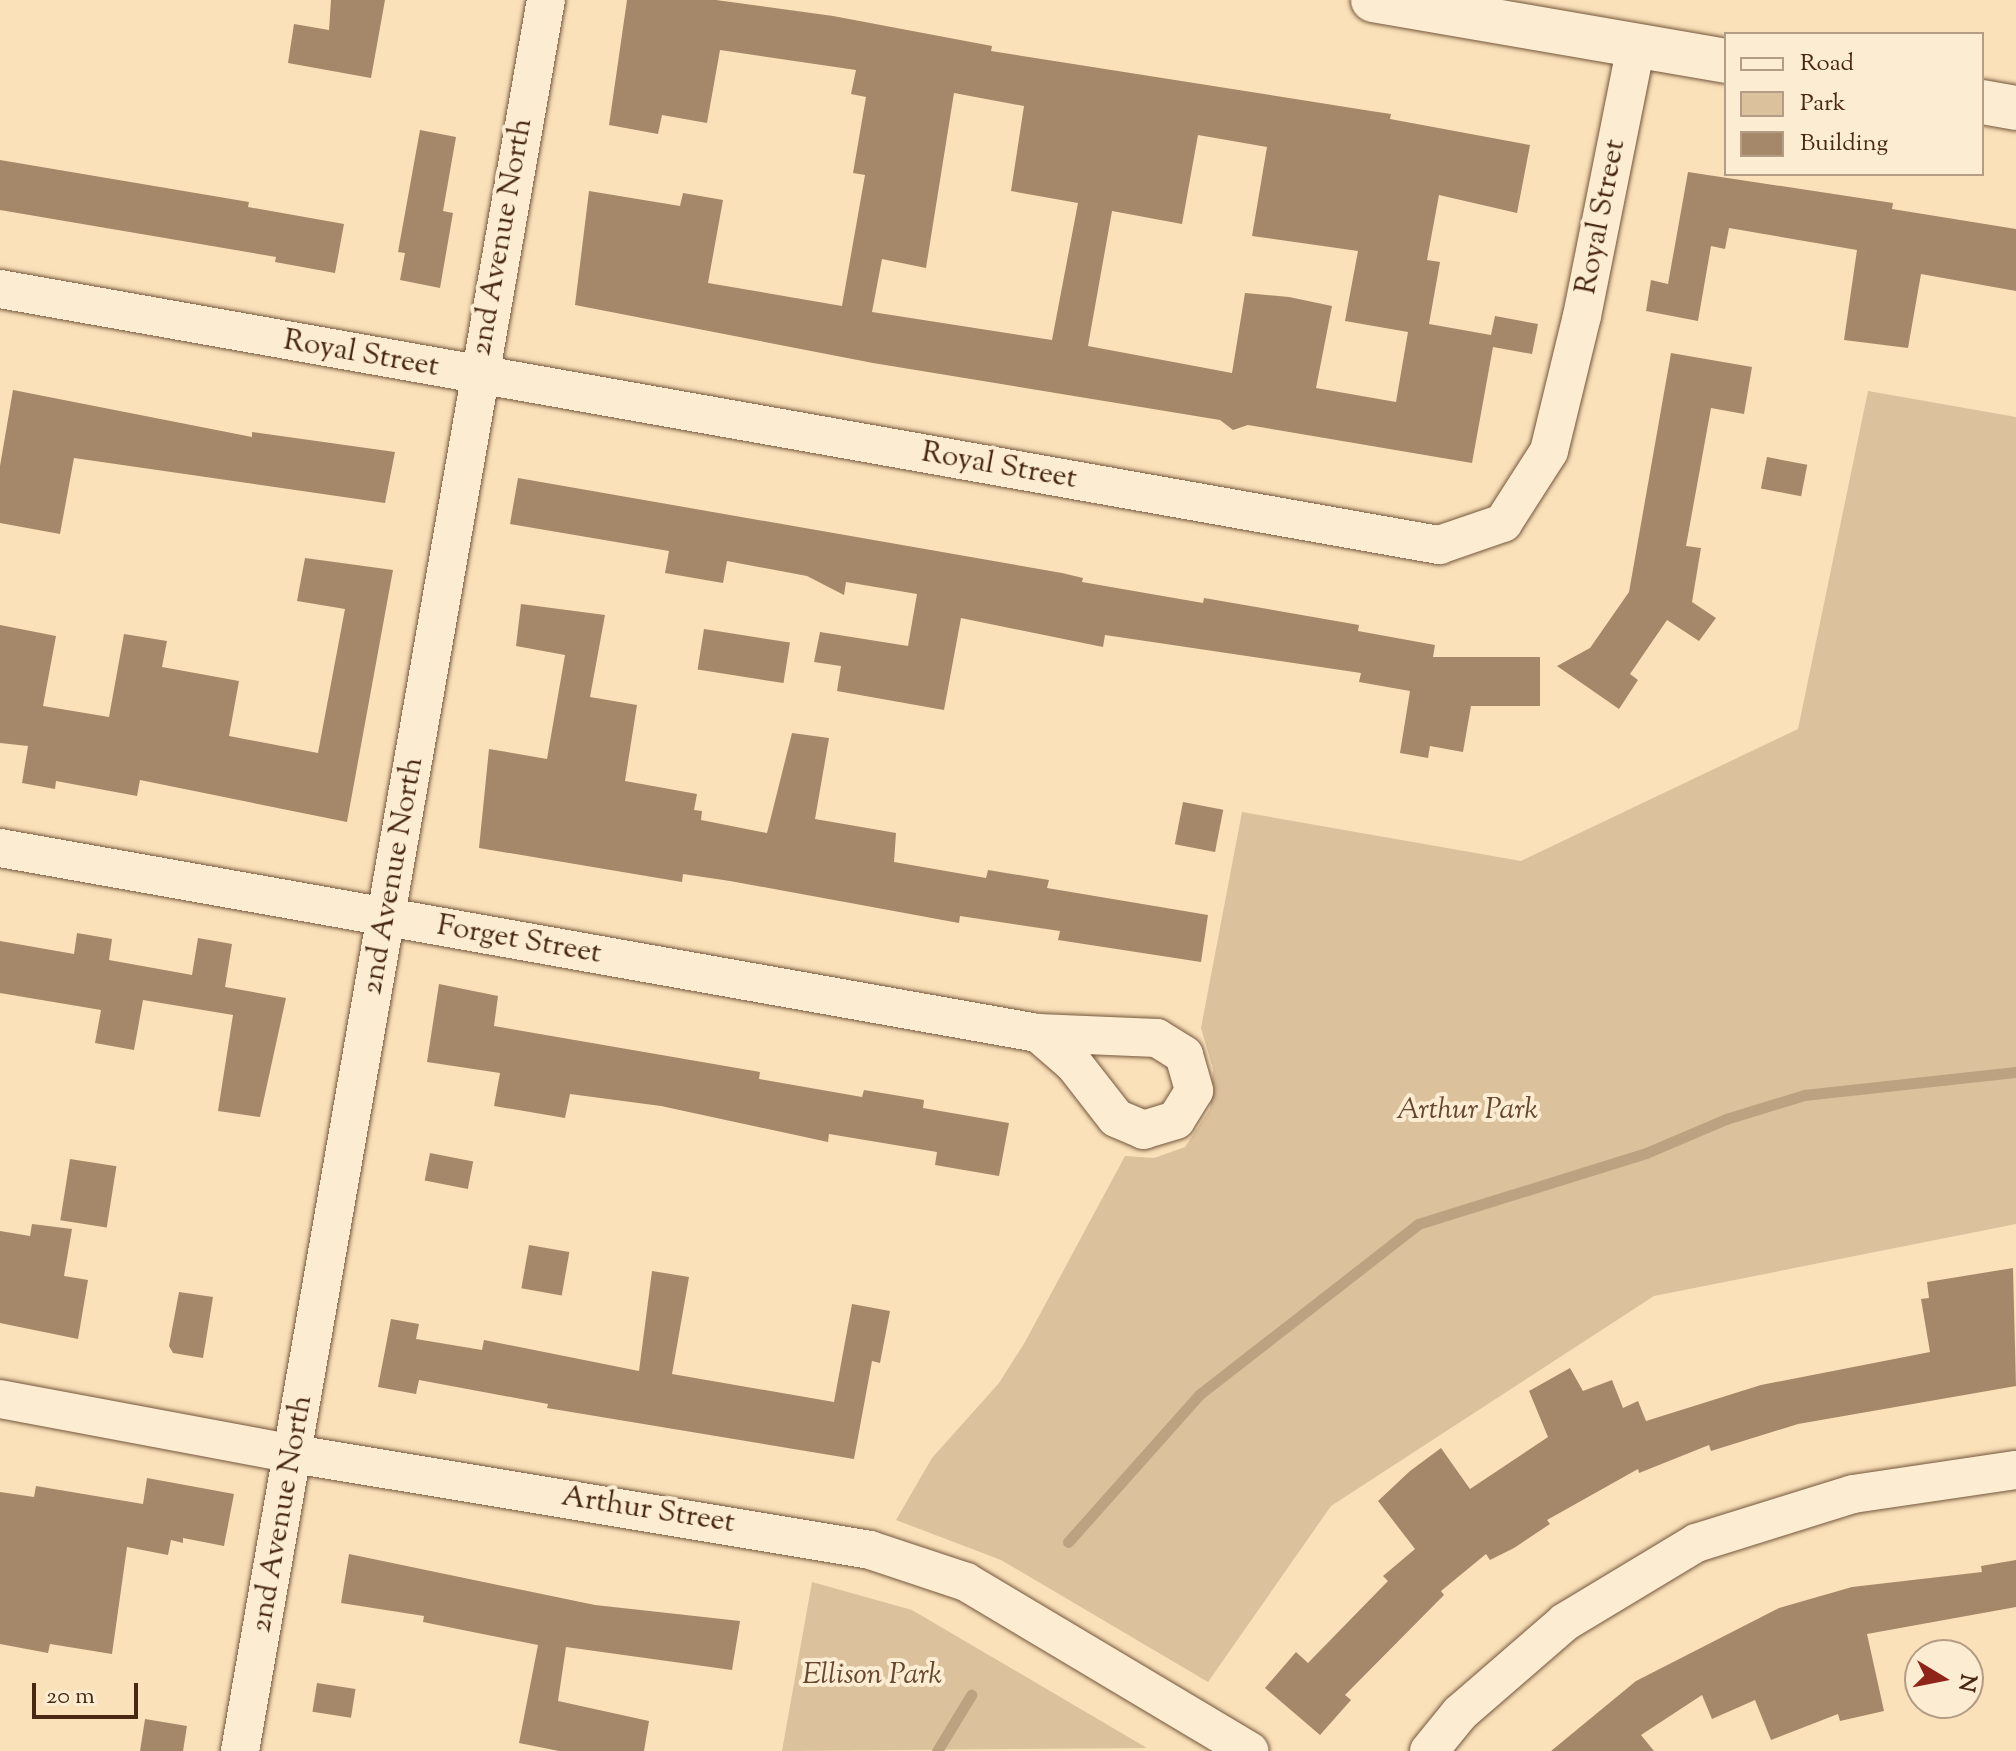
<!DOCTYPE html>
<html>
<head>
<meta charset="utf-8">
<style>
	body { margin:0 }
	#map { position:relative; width:2016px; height:1751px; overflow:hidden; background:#fae1b9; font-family:"Sorts Mill Goudy",serif }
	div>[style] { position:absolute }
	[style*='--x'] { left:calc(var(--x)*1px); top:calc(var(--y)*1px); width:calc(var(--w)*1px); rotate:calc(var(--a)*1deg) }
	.green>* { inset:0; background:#dcc19d }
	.stream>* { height:11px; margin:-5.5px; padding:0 5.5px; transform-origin:5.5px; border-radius:5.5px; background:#bda281 }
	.building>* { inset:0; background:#a58869; transform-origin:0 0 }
	.roads { filter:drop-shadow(0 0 2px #74563c) drop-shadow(0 0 2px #74563c) }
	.street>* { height:38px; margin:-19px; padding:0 19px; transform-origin:19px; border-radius:19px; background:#fcecd2 }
	.secondary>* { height:44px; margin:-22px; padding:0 22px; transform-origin:22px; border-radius:22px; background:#fcecd2 }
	span { translate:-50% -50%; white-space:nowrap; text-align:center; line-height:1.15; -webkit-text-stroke:8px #fcecd2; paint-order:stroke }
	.street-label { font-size:30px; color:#482713 }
	.park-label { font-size:30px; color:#66462f; font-style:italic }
	.legend { position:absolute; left:1724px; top:32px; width:260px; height:144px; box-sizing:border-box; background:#fcecd2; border:2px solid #b49d86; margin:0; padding:10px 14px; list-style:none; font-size:24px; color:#482713 }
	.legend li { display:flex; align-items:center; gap:16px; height:40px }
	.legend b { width:40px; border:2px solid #b49d86 }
	.north { position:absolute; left:1904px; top:1639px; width:80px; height:80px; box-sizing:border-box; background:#fcecd2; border:2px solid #b49d86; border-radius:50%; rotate:100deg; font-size:22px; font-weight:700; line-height:32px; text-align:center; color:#482713 }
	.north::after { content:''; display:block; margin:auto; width:28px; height:36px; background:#8f2418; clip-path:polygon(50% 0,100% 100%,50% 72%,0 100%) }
	.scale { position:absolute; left:32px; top:1683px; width:106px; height:36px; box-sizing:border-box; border:4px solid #482713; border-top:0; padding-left:10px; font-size:24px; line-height:28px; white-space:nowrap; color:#482713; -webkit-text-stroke:6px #fcecd2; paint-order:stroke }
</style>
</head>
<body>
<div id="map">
	<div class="green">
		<i style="clip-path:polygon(1868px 391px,2016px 417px,2016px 1224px,1654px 1296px,1331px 1506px,1208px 1682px,1001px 1560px,896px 1520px,932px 1458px,999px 1383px,1025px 1342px,1125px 1156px,1154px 1158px,1185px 1147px,1210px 1109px,1213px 1069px,1201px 1028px,1242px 812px,1521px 861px,1798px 729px)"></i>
		<i style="clip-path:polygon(812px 1582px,912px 1610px,1147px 1748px,782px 1751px)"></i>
	</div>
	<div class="stream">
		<i style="--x:1068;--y:1542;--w:198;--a:-48.3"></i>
		<i style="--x:1200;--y:1394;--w:276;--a:-37.9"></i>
		<i style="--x:1418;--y:1224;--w:239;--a:-17.3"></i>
		<i style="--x:1646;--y:1153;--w:87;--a:-23"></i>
		<i style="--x:1726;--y:1119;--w:82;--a:-17.1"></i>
		<i style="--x:1804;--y:1095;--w:213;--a:-6.2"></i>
		<i style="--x:937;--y:1751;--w:66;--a:-58.7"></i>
	</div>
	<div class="building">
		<i style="clip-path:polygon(331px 0,385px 0,371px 78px,288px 63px,294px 24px,329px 30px)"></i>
		<i style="clip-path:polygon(evenodd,627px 0,716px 0,833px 16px,992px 46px,991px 51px,1371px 111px,1391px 114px,1390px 119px,1530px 145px,1517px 213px,1439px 195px,1427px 260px,1440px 262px,1429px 324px,1491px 335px,1495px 316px,1538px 324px,1532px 354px,1493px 347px,1472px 463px,1248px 425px,1233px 430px,1220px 420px,873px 363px,575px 305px,589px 191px,680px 206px,683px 193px,723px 200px,708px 283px,842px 306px,865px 175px,853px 173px,866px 97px,851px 94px,856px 70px,720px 50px,707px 123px,662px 115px,658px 134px,609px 125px,627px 0,954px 93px,1024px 106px,1011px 191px,1078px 203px,1052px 340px,872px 312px,882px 259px,926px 268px,954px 93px,627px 0,1198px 135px,1267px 147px,1252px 236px,1358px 251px,1345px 321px,1408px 332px,1396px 402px,1316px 388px,1332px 306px,1289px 297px,1245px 293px,1232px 373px,1088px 346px,1112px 211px,1182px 224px,1198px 135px)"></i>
		<i style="clip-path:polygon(420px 130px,456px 137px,443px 211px,453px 213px,440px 288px,400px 280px,405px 253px,398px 252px)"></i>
		<i style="clip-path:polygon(0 160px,249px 202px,248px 207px,344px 224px,335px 273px,275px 262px,276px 257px,0 210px)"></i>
		<i style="clip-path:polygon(1688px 172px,1893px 203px,1892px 209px,2016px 229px,2016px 291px,1921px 274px,1908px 348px,1844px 340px,1857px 250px,1729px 228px,1725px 249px,1711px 246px,1698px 321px,1646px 311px,1651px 280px,1668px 284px)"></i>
		<i style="clip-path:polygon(1671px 353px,1752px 367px,1744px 414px,1711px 408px,1686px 546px,1701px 548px,1692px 602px,1716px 618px,1699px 641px,1667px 620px,1630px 674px,1638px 680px,1619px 709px,1557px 666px,1590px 648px,1629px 592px)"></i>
		<i style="clip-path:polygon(13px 390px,252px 437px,252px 432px,395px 452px,385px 503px,74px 458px,60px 534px,0 523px,0 466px)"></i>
		<i style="left:1767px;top:457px;width:41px;height:32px;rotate:11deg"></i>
		<i style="clip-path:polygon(518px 478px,1062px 573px,1083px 578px,1082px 582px,1203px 603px,1204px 598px,1359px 625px,1358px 631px,1435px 645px,1433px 657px,1540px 657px,1540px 706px,1471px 706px,1463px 752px,1430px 746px,1428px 758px,1400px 753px,1410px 691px,1359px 682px,1361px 673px,1105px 635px,1103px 647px,961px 618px,944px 710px,837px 691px,841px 666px,814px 662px,820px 632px,908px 646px,917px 594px,846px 582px,844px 595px,807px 576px,727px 561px,723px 583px,665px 573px,669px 551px,510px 524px)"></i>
		<i style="clip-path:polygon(305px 558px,393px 570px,347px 822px,140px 780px,137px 796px,56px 781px,55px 789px,22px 783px,28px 746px,0 743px,0 625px,56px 636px,43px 706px,109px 717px,124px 634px,167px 641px,162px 667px,239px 681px,229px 736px,318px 753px,345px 609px,297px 601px)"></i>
		<i style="clip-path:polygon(521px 604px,605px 615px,590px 697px,637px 705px,625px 781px,697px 794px,694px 810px,702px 811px,701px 820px,767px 833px,792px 733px,829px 738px,815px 819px,896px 833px,894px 862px,986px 878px,988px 870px,1049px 880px,1047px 888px,1208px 915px,1201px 962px,1058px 940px,1060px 931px,960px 916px,959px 923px,730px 881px,683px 874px,682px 882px,479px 848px,489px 749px,547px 759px,565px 655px,516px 646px)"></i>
		<i style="left:704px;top:629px;width:87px;height:41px;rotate:9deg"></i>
		<i style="left:1183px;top:802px;width:41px;height:43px;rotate:11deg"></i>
		<i style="clip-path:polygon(77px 933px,112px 939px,109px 960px,192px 975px,198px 938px,232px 944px,225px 987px,286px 998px,260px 1117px,218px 1111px,233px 1015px,143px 1000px,134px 1050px,95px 1043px,101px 1010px,0 993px,0 941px,74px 954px)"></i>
		<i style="clip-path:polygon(439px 984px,498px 996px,494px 1026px,760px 1072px,759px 1079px,862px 1097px,864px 1090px,924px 1100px,923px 1108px,1009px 1123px,999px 1176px,935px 1165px,937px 1152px,829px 1134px,828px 1142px,661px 1106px,570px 1094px,565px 1118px,494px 1106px,500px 1073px,427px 1062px)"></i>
		<i style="left:430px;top:1153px;width:44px;height:28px;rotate:11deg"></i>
		<i style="left:70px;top:1159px;width:47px;height:62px;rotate:9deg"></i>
		<i style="clip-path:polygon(32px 1224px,72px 1229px,64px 1276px,88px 1280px,78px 1339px,0 1323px,0 1231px,30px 1236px)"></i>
		<i style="left:529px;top:1245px;width:41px;height:44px;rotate:10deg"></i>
		<i style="clip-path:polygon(2013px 1268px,2016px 1386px,1798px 1424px,1711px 1451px,1709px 1445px,1639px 1473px,1638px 1469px,1547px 1520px,1550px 1524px,1514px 1548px,1490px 1560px,1486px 1554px,1441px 1591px,1444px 1595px,1345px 1695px,1351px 1700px,1320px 1735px,1265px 1688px,1296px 1652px,1308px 1663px,1388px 1581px,1383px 1576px,1415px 1549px,1378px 1501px,1410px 1471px,1441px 1448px,1470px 1489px,1548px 1437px,1529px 1391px,1570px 1368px,1583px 1391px,1612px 1380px,1623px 1408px,1638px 1401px,1646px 1421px,1761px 1385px,1930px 1352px,1921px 1299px,1929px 1298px,1927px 1282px)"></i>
		<i style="clip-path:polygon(652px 1271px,689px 1277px,672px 1374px,834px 1402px,852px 1304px,890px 1311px,880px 1363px,872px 1361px,854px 1459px,547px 1408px,548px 1404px,419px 1380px,416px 1394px,378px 1387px,391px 1319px,419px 1324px,416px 1339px,482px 1350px,484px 1340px,639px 1371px)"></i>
		<i style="clip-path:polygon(179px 1292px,213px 1297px,203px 1358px,173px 1353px,169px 1346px)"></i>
		<i style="clip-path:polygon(147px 1478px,234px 1494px,224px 1546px,183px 1538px,183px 1543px,171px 1540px,168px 1555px,127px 1547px,112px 1654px,50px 1644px,48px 1653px,0 1644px,0 1492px,34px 1497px,36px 1486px,143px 1504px)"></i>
		<i style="clip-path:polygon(349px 1554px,595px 1605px,740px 1621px,732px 1670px,566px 1647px,558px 1701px,649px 1721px,644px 1751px,559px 1751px,519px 1743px,538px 1645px,423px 1622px,424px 1616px,341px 1603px)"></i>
		<i style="clip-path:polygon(2016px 1560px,2016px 1607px,1867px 1634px,1884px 1711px,1840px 1721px,1838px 1714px,1771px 1740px,1755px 1700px,1712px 1719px,1702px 1695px,1641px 1735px,1654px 1751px,1551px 1751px,1636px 1681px,1779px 1608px,1852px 1587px,1982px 1572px,1981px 1566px)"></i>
		<i style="left:317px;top:1683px;width:39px;height:29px;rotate:9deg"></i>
		<i style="clip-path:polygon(145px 1719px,187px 1726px,183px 1751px,140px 1751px)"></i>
	</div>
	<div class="roads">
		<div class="street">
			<i style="--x:0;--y:289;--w:1462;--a:10.09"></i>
			<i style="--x:1439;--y:545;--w:68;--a:-19"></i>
			<i style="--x:1503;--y:523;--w:85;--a:-57.4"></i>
			<i style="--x:1549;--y:451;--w:139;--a:-76.3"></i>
			<i style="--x:1582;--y:316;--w:275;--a:-78.7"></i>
			<i style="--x:0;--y:848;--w:1054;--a:10.11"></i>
			<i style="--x:1038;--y:1033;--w:119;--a:2.4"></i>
			<i style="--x:1157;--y:1038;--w:32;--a:32"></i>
			<i style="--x:1184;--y:1055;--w:37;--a:74"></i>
			<i style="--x:1194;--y:1091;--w:34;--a:122"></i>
			<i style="--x:1176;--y:1120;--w:34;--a:163"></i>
			<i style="--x:1144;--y:1130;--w:30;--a:-157"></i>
			<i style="--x:1116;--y:1118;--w:68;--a:-127.9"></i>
			<i style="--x:1074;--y:1064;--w:48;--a:-139.3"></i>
			<i style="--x:0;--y:1399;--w:299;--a:10.6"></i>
			<i style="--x:294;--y:1454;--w:584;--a:9.46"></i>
			<i style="--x:870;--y:1550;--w:101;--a:18.4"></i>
			<i style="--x:966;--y:1582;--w:330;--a:30.8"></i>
			<i style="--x:240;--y:1751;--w:1778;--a:-80.09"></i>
			<i style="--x:1429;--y:1751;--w:49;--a:-50.8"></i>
			<i style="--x:1460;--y:1713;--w:139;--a:-40.9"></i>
			<i style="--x:1565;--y:1622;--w:153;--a:-31.1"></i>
			<i style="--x:1696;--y:1543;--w:164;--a:-17.3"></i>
			<i style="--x:1853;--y:1494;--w:165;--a:-8.4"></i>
		</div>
		<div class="secondary">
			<i style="--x:1373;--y:0;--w:358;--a:9.8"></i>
			<i style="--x:1982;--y:102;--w:35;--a:10"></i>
		</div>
	</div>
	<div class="street-label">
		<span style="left:1602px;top:217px;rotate:-79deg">Royal Street</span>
		<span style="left:503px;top:237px;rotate:-80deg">2nd Avenue North</span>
		<span style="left:361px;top:355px;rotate:10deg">Royal Street</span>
		<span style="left:999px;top:467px;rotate:10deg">Royal Street</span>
		<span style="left:394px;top:876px;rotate:-80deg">2nd Avenue North</span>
		<span style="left:519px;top:941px;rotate:10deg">Forget Street</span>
		<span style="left:648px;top:1511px;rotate:9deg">Arthur Street</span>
		<span style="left:283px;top:1514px;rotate:-80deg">2nd Avenue North</span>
	</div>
	<div class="park-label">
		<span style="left:1467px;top:1111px">Arthur Park</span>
		<span style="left:872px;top:1676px">Ellison Park</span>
	</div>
	<ul class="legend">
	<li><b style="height:10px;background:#fcecd2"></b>Road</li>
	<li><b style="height:22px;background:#dcc19d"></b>Park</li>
	<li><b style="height:22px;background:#a58869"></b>Building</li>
	</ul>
	<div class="north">N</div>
	<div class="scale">20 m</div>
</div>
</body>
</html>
